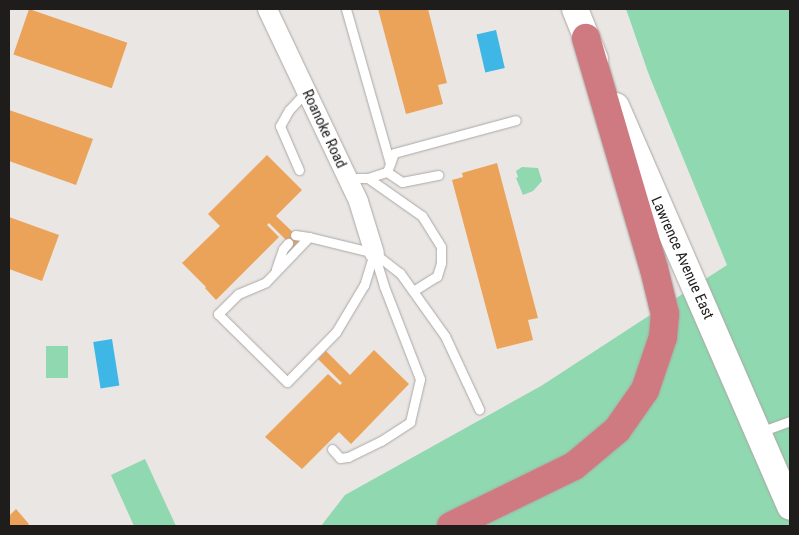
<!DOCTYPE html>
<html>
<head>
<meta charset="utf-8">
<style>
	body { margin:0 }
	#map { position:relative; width:799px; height:535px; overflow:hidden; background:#eae6e3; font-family:"Roboto Condensed",sans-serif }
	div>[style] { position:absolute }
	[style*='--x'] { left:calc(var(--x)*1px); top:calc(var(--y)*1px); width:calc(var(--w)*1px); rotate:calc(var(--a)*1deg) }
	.green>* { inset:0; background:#90d8af; transform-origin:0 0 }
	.water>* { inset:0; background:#3eb7e6; transform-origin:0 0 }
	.building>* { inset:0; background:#eba35a; transform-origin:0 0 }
	.roads { filter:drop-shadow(0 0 1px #aba7a4) drop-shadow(0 0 1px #aba7a4) }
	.lane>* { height:9px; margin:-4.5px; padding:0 4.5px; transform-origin:4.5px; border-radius:4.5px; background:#fff }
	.street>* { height:19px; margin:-9.5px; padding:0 9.5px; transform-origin:9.5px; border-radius:9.5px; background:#fff }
	.secondary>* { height:26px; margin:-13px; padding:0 13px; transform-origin:13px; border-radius:13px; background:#fff }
	.highway>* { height:28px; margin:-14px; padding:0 14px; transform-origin:14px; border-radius:14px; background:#cf7980 }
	span { translate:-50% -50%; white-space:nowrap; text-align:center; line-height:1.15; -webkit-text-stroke:4px #fff; paint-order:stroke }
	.street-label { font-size:15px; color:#1f1d1c }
	.frame { position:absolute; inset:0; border:10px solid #1f1d1c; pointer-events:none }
</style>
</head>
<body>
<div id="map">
	<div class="green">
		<i style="clip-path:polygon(626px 9px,790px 9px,790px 526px,321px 526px,345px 495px,541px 386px,727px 265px,649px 75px)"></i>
		<i style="clip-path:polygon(522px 167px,538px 168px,542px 181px,533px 191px,523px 195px,516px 178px,518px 177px,516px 171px)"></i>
		<i style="left:46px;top:346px;width:22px;height:32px"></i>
		<i style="clip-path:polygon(145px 459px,176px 526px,134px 526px,111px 475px)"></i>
	</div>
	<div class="water">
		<i style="left:496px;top:30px;width:39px;height:20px;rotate:77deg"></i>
		<i style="left:112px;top:339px;width:47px;height:19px;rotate:81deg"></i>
	</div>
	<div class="building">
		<i style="left:29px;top:9px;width:104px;height:48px;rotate:19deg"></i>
		<i style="clip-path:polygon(378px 9px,428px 9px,447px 83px,438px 85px,443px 104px,406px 114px)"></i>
		<i style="clip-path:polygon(9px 110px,93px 139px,76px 185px,9px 161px)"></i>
		<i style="clip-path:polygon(267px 155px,302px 190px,276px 216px,301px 240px,293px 247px,269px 223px,267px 225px,279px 237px,216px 300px,205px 288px,206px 287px,182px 263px,220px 226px,208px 214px)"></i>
		<i style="clip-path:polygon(497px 163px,538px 318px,528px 320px,533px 340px,497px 349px,452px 180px,463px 177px,462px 173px)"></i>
		<i style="clip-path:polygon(9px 217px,59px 235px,42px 281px,9px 269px)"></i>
		<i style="clip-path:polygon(374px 350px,409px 384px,351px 444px,339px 432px,302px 469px,265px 437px,328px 374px,340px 385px,342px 383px,318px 359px,326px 351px,350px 375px)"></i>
		<i style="clip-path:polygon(16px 509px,29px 524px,27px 526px,9px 526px,9px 516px)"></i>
	</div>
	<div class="roads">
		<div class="lane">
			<i style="--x:346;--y:9;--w:160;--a:74.1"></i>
			<i style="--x:299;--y:170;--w:48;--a:-113.4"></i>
			<i style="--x:280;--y:126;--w:18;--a:-61"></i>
			<i style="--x:289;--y:110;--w:25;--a:-47"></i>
			<i style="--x:387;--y:172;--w:18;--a:34"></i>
			<i style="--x:402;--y:182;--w:37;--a:-11"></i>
			<i style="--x:347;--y:178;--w:21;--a:0"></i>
			<i style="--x:368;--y:178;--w:66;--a:35.1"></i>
			<i style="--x:422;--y:216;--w:36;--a:58"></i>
			<i style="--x:441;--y:247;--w:16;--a:90"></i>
			<i style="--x:441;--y:263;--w:14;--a:107"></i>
			<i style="--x:437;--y:276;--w:28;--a:148"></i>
			<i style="--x:368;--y:178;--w:20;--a:-18"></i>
			<i style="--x:387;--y:172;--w:20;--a:-70"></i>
			<i style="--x:394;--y:153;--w:126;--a:-15.1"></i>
			<i style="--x:295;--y:235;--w:14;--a:8"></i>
			<i style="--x:374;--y:253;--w:34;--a:107"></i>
			<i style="--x:364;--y:285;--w:55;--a:120.8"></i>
			<i style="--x:336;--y:332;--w:70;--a:134.4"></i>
			<i style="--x:287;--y:382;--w:97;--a:-135.4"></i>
			<i style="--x:218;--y:314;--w:28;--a:-45"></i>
			<i style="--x:238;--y:294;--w:30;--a:-23"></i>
			<i style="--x:266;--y:282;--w:62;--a:-46.3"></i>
			<i style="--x:309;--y:237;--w:67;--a:13.8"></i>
			<i style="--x:374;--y:253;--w:33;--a:38"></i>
			<i style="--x:400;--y:273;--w:77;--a:54.5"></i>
			<i style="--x:445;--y:336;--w:81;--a:65"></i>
			<i style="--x:276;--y:269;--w:21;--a:-71"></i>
			<i style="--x:283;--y:249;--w:8;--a:-50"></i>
			<i style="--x:760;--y:432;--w:32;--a:-20"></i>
			<i style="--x:332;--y:449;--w:12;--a:48"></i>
			<i style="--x:340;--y:458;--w:8;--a:-7"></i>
			<i style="--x:348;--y:457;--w:37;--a:-26"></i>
			<i style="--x:381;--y:441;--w:35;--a:-33"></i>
			<i style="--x:410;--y:422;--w:44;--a:-76.9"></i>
			<i style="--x:420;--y:379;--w:100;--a:-111.2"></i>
			<i style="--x:384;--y:286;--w:34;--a:-107"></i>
		</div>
		<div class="street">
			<i style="--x:267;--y:9;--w:212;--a:64.6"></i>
			<i style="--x:358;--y:201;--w:54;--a:72.9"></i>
		</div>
		<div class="secondary">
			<i style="--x:575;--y:9;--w:54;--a:68.2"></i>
			<i style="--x:616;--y:106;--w:437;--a:66.5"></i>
		</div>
		<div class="highway">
			<i style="--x:451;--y:526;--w:137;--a:-26"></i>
			<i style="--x:574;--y:466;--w:56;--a:-39.9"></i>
			<i style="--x:617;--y:430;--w:49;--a:-55"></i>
			<i style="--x:645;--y:390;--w:56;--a:-71.2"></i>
			<i style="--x:663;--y:337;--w:23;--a:-85"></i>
			<i style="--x:665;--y:314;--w:46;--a:-103.7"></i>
			<i style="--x:654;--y:269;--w:241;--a:-106.4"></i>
		</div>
	</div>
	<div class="street-label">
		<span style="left:324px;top:129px;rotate:65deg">Roanoke Road</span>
		<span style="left:682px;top:258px;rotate:66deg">Lawrence Avenue East</span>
	</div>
	<div class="frame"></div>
</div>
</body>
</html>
